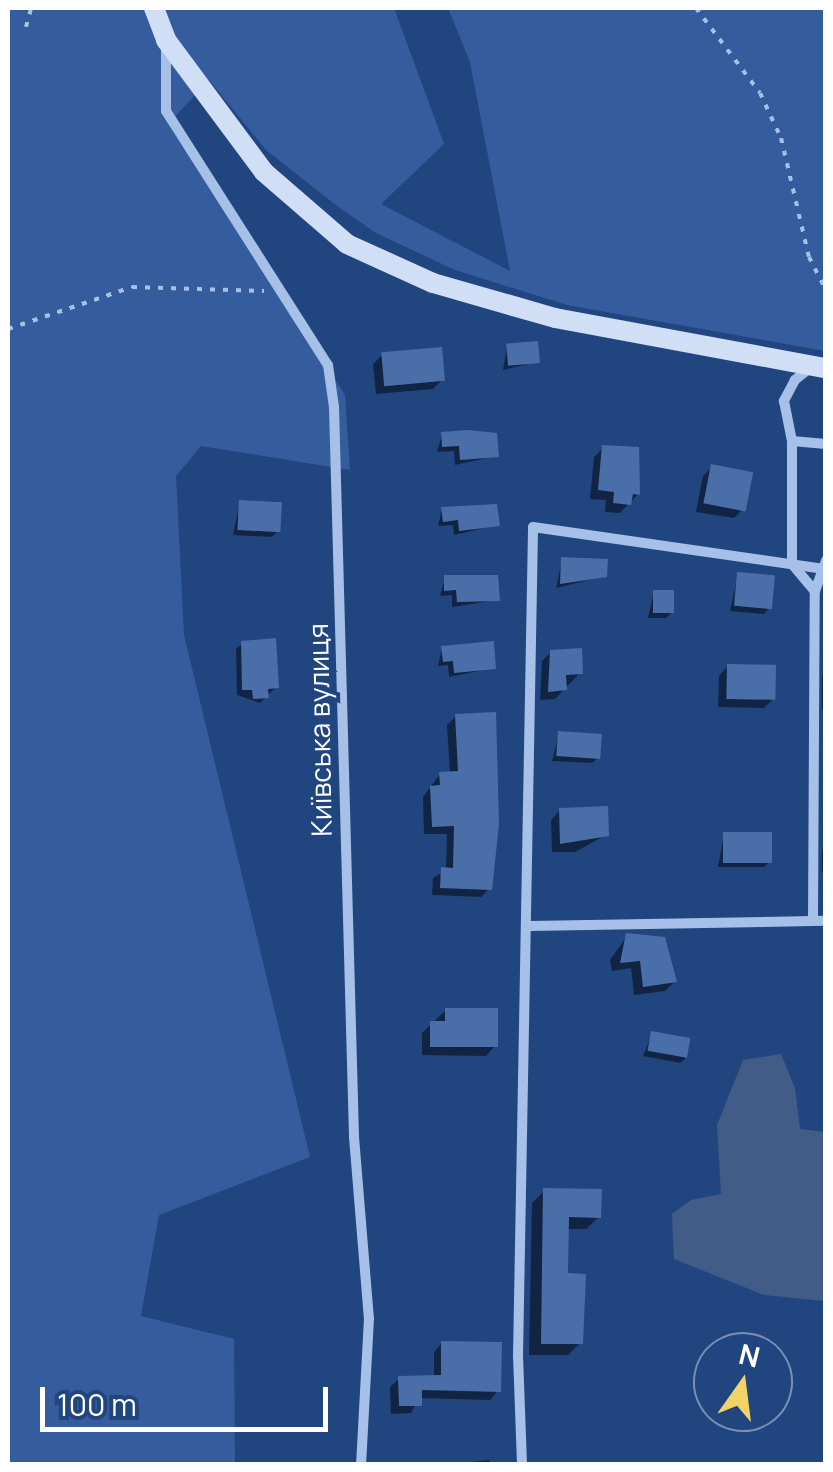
<!DOCTYPE html>
<html>
<head>
<meta charset="utf-8">
<style>
	body { margin:0 }
	#map { position:relative; width:833px; height:1472px; overflow:hidden; background:#21457f; font-family:Manrope,sans-serif }
	div>[style] { position:absolute }
	[style*='--x'] { left:calc(var(--x)*1px); top:calc(var(--y)*1px); width:calc(var(--w)*1px); rotate:calc(var(--a)*1deg) }
	.green>* { inset:0; background:#355d9d }
	.water>* { inset:0; background:#425c87 }
	.shadow>* { inset:0; background:#0007; transform-origin:0 0 }
	.building>* { inset:0; background:#4a6fa8; transform-origin:0 0 }
	.path>* { height:4px; margin-top:-2px; transform-origin:0; background:repeating-linear-gradient(90deg,#a6c0e7 0 5px,transparent 0 13px) }
	.minor>* { height:10px; margin:-5px; padding:0 5px; transform-origin:5px; border-radius:5px; background:#a6c0e7 }
	.secondary>* { height:20px; margin:-10px; padding:0 10px; transform-origin:10px; border-radius:10px; background:#d0def6 }
	span { translate:-50% -50%; white-space:nowrap; text-align:center; line-height:1.15; -webkit-text-stroke:8px #21457f; paint-order:stroke }
	.street-label { font-size:28px; color:#fff }
	.frame { position:absolute; inset:0; border:10px solid #fff; pointer-events:none }
	.north { position:absolute; left:693px; top:1332px; width:100px; height:100px; box-sizing:border-box; background:#21457f; border:2px solid #7a8fb2; border-radius:50%; rotate:14deg; font-size:28px; font-weight:700; line-height:40px; text-align:center; color:#fff }
	.north::after { content:''; display:block; margin:auto; width:35px; height:45px; background:#f3d368; clip-path:polygon(50% 0,100% 100%,50% 72%,0 100%) }
	.scale { position:absolute; left:40px; top:1387px; width:288px; height:45px; box-sizing:border-box; border:5px solid #fff; border-top:0; padding-left:12px; font-size:30px; line-height:35px; white-space:nowrap; color:#fff; -webkit-text-stroke:8px #21457f; paint-order:stroke }
</style>
</head>
<body>
<div id="map">
	<div class="green">
		<i style="clip-path:polygon(8px 8px,394px 8px,444px 144px,381px 204px,510px 271px,470px 62px,448px 8px,825px 8px,825px 351px,567px 305px,455px 270px,376px 233px,337px 206px,266px 150px,209px 80px,168px 124px,345px 395px,350px 470px,201px 446px,176px 476px,184px 635px,310px 1157px,159px 1215px,141px 1316px,234px 1339px,235px 1464px,8px 1464px)"></i>
	</div>
	<div class="water">
		<i style="clip-path:polygon(781px 1054px,795px 1088px,800px 1129px,825px 1132px,825px 1301px,764px 1295px,674px 1259px,672px 1214px,691px 1200px,721px 1194px,717px 1125px,743px 1060px)"></i>
	</div>
	<div class="shadow">
		<i style="clip-path:polygon(507px 346px,537px 362px,503px 370px)"></i>
		<i style="clip-path:polygon(382px 355px,442px 380px,433px 389px,376px 394px,373px 364px)"></i>
		<i style="clip-path:polygon(442px 434px,496px 456px,455px 465px,454px 451px,437px 452px)"></i>
		<i style="clip-path:polygon(603px 448px,638px 494px,620px 513px,605px 512px,606px 500px,590px 499px,594px 457px)"></i>
		<i style="clip-path:polygon(712px 467px,743px 509px,734px 518px,696px 512px,703px 476px)"></i>
		<i style="clip-path:polygon(240px 502px,278px 531px,272px 537px,233px 535px)"></i>
		<i style="clip-path:polygon(442px 509px,497px 525px,454px 535px,453px 525px,438px 526px)"></i>
		<i style="clip-path:polygon(562px 560px,605px 576px,556px 588px)"></i>
		<i style="clip-path:polygon(738px 574px,769px 608px,764px 614px,730px 611px)"></i>
		<i style="clip-path:polygon(445px 578px,497px 600px,452px 607px,452px 595px,440px 596px)"></i>
		<i style="clip-path:polygon(654px 592px,672px 612px,666px 618px,648px 618px)"></i>
		<i style="clip-path:polygon(242px 644px,276px 687px,260px 703px,237px 695px,236px 649px)"></i>
		<i style="clip-path:polygon(442px 648px,493px 668px,449px 677px,448px 665px,438px 666px)"></i>
		<i style="clip-path:polygon(551px 652px,580px 673px,555px 699px,540px 700px,542px 661px)"></i>
		<i style="clip-path:polygon(728px 666px,773px 699px,764px 708px,718px 707px,719px 676px)"></i>
		<i style="left:826px;top:676px;width:34px;height:4px;rotate:90deg"></i>
		<i style="clip-path:polygon(456px 716px,490px 888px,481px 897px,432px 895px,433px 878px,446px 870px,447px 834px,424px 834px,423px 797px,440px 774px,450px 774px,447px 725px)"></i>
		<i style="clip-path:polygon(559px 734px,598px 758px,592px 763px,552px 761px)"></i>
		<i style="clip-path:polygon(560px 810px,606px 835px,575px 852px,552px 852px,551px 820px)"></i>
		<i style="clip-path:polygon(724px 834px,769px 862px,764px 867px,718px 867px)"></i>
		<i style="clip-path:polygon(826px 846px,826px 872px,822px 872px,822px 850px)"></i>
		<i style="clip-path:polygon(627px 936px,674px 982px,665px 991px,634px 995px,631px 968px,612px 971px,610px 960px)"></i>
		<i style="clip-path:polygon(446px 1010px,495px 1046px,486px 1056px,422px 1055px,422px 1033px)"></i>
		<i style="clip-path:polygon(652px 1034px,686px 1058px,680px 1063px,643px 1056px)"></i>
		<i style="clip-path:polygon(544px 1191px,599px 1217px,586px 1229px,566px 1229px,565px 1275px,580px 1343px,568px 1355px,529px 1355px,532px 1203px)"></i>
		<i style="clip-path:polygon(442px 1343px,498px 1391px,490px 1400px,419px 1398px,411px 1413px,391px 1414px,390px 1387px,399px 1379px,434px 1378px,434px 1352px)"></i>
		<i style="clip-path:polygon(489px 1460px,491px 1464px,454px 1464px)"></i>
	</div>
	<div class="building">
		<i style="left:538px;top:341px;width:22px;height:32px;rotate:85deg"></i>
		<i style="left:442px;top:347px;width:34px;height:61px;rotate:85deg"></i>
		<i style="clip-path:polygon(468px 430px,497px 433px,499px 457px,460px 460px,459px 446px,442px 447px,441px 432px)"></i>
		<i style="clip-path:polygon(602px 445px,639px 447px,640px 495px,633px 494px,631px 505px,613px 503px,614px 492px,598px 490px)"></i>
		<i style="left:711px;top:464px;width:43px;height:40px;rotate:11deg"></i>
		<i style="left:239px;top:500px;width:43px;height:30px;rotate:3deg"></i>
		<i style="clip-path:polygon(497px 504px,500px 526px,459px 531px,458px 520px,443px 522px,441px 507px)"></i>
		<i style="clip-path:polygon(561px 557px,608px 559px,607px 577px,560px 584px)"></i>
		<i style="left:737px;top:572px;width:38px;height:34px;rotate:5deg"></i>
		<i style="clip-path:polygon(444px 575px,498px 575px,500px 601px,457px 602px,456px 590px,444px 591px)"></i>
		<i style="left:653px;top:590px;width:21px;height:23px"></i>
		<i style="clip-path:polygon(276px 638px,279px 688px,268px 689px,269px 698px,253px 699px,252px 690px,242px 690px,241px 641px)"></i>
		<i style="clip-path:polygon(494px 641px,496px 669px,454px 673px,453px 661px,443px 662px,441px 646px)"></i>
		<i style="clip-path:polygon(582px 648px,583px 674px,566px 675px,567px 690px,548px 692px,550px 650px)"></i>
		<i style="left:727px;top:664px;width:49px;height:35px;rotate:1deg"></i>
		<i style="clip-path:polygon(496px 712px,499px 824px,492px 890px,440px 888px,441px 867px,453px 868px,454px 826px,432px 827px,430px 786px,440px 785px,439px 772px,458px 771px,455px 714px)"></i>
		<i style="left:558px;top:731px;width:44px;height:25px;rotate:4deg"></i>
		<i style="clip-path:polygon(608px 806px,609px 836px,560px 844px,559px 808px)"></i>
		<i style="left:723px;top:832px;width:49px;height:31px"></i>
		<i style="clip-path:polygon(626px 933px,665px 937px,677px 982px,643px 987px,640px 961px,620px 963px)"></i>
		<i style="clip-path:polygon(445px 1008px,498px 1008px,498px 1047px,430px 1047px,430px 1021px,445px 1021px)"></i>
		<i style="left:651px;top:1031px;width:40px;height:20px;rotate:10deg"></i>
		<i style="clip-path:polygon(543px 1188px,602px 1189px,601px 1218px,569px 1217px,568px 1273px,586px 1274px,583px 1344px,541px 1344px)"></i>
		<i style="clip-path:polygon(441px 1341px,502px 1342px,501px 1392px,422px 1390px,422px 1406px,399px 1406px,398px 1376px,441px 1375px)"></i>
	</div>
	<div class="path">
		<i style="--x:696;--y:8;--w:106;--a:53"></i>
		<i style="--x:760;--y:93;--w:50;--a:65"></i>
		<i style="--x:781;--y:138;--w:122;--a:76.8"></i>
		<i style="--x:809;--y:257;--w:38;--a:63"></i>
		<i style="--x:26;--y:27;--w:20;--a:-75"></i>
		<i style="--x:8;--y:329;--w:131;--a:-18.7"></i>
		<i style="--x:132;--y:287;--w:132;--a:1.7"></i>
	</div>
	<div class="minor">
		<i style="--x:166;--y:46;--w:65;--a:90"></i>
		<i style="--x:166;--y:111;--w:301;--a:57.5"></i>
		<i style="--x:328;--y:365;--w:42;--a:81.9"></i>
		<i style="--x:334;--y:407;--w:730;--a:88.43"></i>
		<i style="--x:354;--y:1137;--w:182;--a:85.3"></i>
		<i style="--x:369;--y:1318;--w:146;--a:93.1"></i>
		<i style="--x:811;--y:367;--w:21;--a:141"></i>
		<i style="--x:795;--y:380;--w:24;--a:118"></i>
		<i style="--x:784;--y:401;--w:41;--a:78.7"></i>
		<i style="--x:792;--y:441;--w:123;--a:90"></i>
		<i style="--x:792;--y:564;--w:35;--a:50"></i>
		<i style="--x:792;--y:441;--w:34;--a:5"></i>
		<i style="--x:813;--y:921;--w:330;--a:-89.7"></i>
		<i style="--x:815;--y:591;--w:33;--a:-70"></i>
		<i style="--x:530;--y:926;--w:296;--a:-1"></i>
		<i style="--x:522;--y:1464;--w:108;--a:-92.1"></i>
		<i style="--x:518;--y:1356;--w:829;--a:-88.96"></i>
		<i style="--x:533;--y:527;--w:296;--a:8.2"></i>
	</div>
	<div class="secondary">
		<i style="--x:154;--y:8;--w:34;--a:69"></i>
		<i style="--x:166;--y:40;--w:164;--a:53.4"></i>
		<i style="--x:264;--y:172;--w:110;--a:40.9"></i>
		<i style="--x:347;--y:244;--w:94;--a:24.4"></i>
		<i style="--x:433;--y:283;--w:127;--a:16"></i>
		<i style="--x:555;--y:318;--w:276;--a:10.5"></i>
	</div>
	<div class="street-label">
		<span style="left:319px;top:730px;rotate:-91deg">Київська вулиця</span>
	</div>
	<div class="frame"></div>
	<div class="north">N</div>
	<div class="scale">100 m</div>
</div>
</body>
</html>
